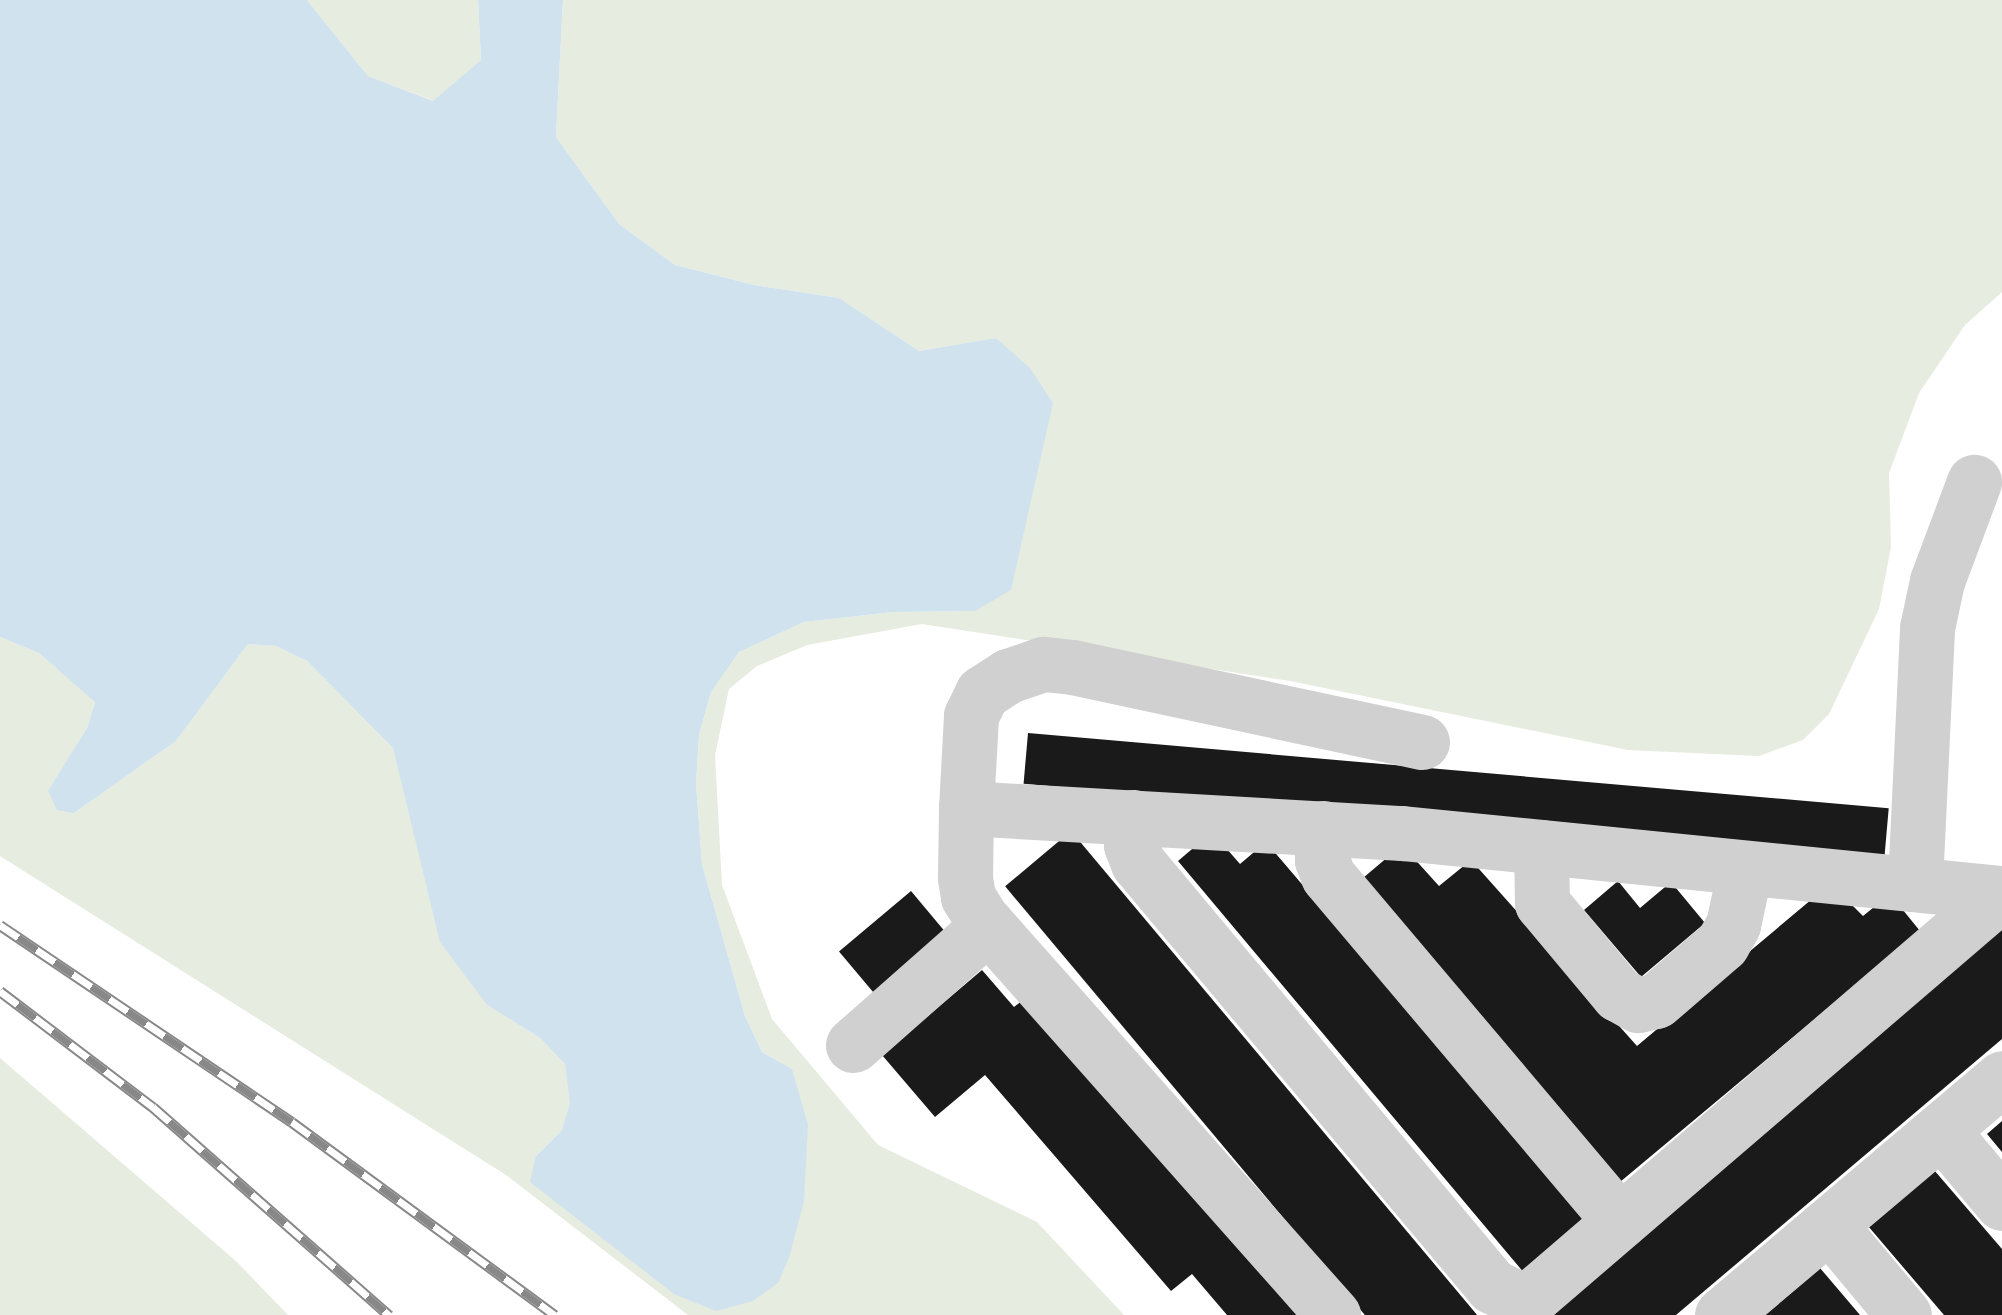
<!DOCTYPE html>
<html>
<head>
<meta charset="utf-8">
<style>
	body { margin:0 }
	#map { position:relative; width:2002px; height:1315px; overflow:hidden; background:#fff; font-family:Barlow,sans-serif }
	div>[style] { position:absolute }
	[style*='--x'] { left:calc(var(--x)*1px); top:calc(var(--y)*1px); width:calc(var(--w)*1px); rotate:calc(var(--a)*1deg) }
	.green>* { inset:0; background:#e6ecdf }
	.water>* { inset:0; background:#cfe2ee }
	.building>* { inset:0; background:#1a1a1a; transform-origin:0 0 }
	.minor>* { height:55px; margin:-27.5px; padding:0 27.5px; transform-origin:27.5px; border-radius:27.5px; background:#d0d0d0 }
	.rail>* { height:11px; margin-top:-5.5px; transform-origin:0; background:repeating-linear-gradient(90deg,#fff 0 22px,#888 0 44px); box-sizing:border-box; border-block:2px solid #888 }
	span { translate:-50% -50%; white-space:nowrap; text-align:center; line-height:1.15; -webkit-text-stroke:10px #fff; paint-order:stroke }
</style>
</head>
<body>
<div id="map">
	<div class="green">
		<i style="clip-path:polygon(307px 0,478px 0,481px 60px,434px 101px,368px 76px)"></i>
		<i style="clip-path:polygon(563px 0,2002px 0,2002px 292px,1965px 325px,1919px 393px,1889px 473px,1891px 547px,1879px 609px,1829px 714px,1803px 740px,1759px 756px,1628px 750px,1290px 681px,922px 624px,807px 645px,757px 666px,729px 689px,715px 755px,722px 885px,772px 1019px,878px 1145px,1037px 1222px,1124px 1315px,688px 1315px,506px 1175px,0 856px,0 637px,39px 653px,95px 701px,87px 728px,49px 791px,74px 813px,176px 741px,248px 644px,276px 646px,307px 661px,393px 748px,415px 826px,487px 1005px,540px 1038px,565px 1064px,571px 1103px,562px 1130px,536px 1156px,792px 1069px,762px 1052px,745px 1016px,702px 864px,696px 783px,699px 735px,711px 692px,739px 652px,804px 622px,893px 612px,974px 611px,997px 338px,919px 351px,839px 298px,754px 285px,675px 265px,619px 224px,556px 137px)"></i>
		<i style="clip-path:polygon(0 1058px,237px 1262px,288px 1315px,0 1315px)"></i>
	</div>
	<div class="water">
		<i style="clip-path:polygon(0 0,307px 0,368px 76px,433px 101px,481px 60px,478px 0,563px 0,556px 137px,619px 224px,675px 265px,754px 285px,839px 298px,919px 351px,996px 338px,1030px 368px,1053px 403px,1011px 590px,975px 611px,893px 612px,804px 622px,739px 652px,711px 692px,699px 735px,696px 783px,702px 864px,745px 1016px,762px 1052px,792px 1069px,808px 1125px,804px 1201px,789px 1258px,778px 1283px,753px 1301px,716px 1311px,674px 1294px,530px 1182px,536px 1156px,562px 1130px,570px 1103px,565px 1064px,540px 1038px,487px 1005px,440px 942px,393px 748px,307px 661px,276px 646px,248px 644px,176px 741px,74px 813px,57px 810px,48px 791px,87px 728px,95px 702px,39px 653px,0 637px)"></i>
	</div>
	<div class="building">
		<i style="left:1028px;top:733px;width:864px;height:51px;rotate:5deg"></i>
		<i style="left:1071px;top:831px;width:636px;height:86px;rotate:50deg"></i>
		<i style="clip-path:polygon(1212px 832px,1240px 864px,1266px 842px,1588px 1220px,1525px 1274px,1178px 861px)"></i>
		<i style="clip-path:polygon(1402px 845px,1439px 886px,1471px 860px,1637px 1046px,1818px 894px,1843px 896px,1863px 916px,1890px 894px,1920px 931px,1620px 1182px,1363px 878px)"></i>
		<i style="clip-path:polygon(1618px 881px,1640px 908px,1671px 882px,1705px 923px,1641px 977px,1584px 910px)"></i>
		<i style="left:911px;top:891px;width:55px;height:94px;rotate:50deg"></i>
		<i style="clip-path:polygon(2002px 923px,2002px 1039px,1676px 1315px,1539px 1315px)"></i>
		<i style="clip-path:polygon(982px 970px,1014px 1007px,1028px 996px,1301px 1315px,1227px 1315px,1192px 1274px,1171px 1291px,985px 1075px,935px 1117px,882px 1055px)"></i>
		<i style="clip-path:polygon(2002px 1121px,2002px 1152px,1987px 1134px)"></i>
		<i style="clip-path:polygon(1934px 1170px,2002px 1249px,2002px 1315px,1944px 1315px,1868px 1226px)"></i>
		<i style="clip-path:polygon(1820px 1268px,1860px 1315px,1765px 1315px)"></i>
	</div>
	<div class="minor">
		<i style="--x:1422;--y:742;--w:357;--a:-167.9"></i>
		<i style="--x:1073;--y:667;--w:30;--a:-174"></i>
		<i style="--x:1043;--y:664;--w:37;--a:161"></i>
		<i style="--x:1008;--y:676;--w:31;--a:147"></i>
		<i style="--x:982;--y:693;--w:25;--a:116"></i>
		<i style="--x:971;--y:716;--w:92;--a:93.1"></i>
		<i style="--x:966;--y:808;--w:437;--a:3.3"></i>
		<i style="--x:1402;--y:833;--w:601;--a:5.73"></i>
		<i style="--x:966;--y:808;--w:70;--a:90.8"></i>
		<i style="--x:965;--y:878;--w:19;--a:81"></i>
		<i style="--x:968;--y:897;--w:25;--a:58"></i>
		<i style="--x:981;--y:918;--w:531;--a:48.44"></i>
		<i style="--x:1133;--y:817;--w:28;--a:94"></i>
		<i style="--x:1131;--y:845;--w:19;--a:69"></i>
		<i style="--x:1138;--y:863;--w:552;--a:50.07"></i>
		<i style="--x:1492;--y:1286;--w:30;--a:26"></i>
		<i style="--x:1519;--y:1299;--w:14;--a:-12"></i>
		<i style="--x:1533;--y:1296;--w:618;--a:-40.67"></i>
		<i style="--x:1323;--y:828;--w:32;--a:92"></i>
		<i style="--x:1322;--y:860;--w:17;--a:69"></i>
		<i style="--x:1328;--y:876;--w:452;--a:49.8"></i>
		<i style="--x:1541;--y:847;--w:56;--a:89"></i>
		<i style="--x:1542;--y:903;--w:119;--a:50.1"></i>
		<i style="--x:1618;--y:994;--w:23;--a:29"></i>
		<i style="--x:1638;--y:1005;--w:18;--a:-13"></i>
		<i style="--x:1656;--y:1001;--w:87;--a:-40.8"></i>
		<i style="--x:1722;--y:944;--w:22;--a:-60"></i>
		<i style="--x:1733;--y:925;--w:57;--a:-77.9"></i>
		<i style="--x:1915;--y:884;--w:256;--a:-87.3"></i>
		<i style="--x:1927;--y:628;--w:48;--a:-78"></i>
		<i style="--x:1937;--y:581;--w:106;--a:-69.5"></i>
		<i style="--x:853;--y:1045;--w:180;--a:-41.4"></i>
		<i style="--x:1941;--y:1130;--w:95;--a:50.1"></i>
		<i style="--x:1829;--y:1225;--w:117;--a:50.2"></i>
		<i style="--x:1722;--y:1315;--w:367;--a:-40.2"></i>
	</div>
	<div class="rail">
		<i style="--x:0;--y:925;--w:352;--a:34"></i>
		<i style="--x:292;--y:1122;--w:326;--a:36.3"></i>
		<i style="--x:0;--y:991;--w:192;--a:37.2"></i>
		<i style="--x:153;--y:1107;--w:315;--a:41.4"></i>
	</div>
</div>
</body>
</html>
